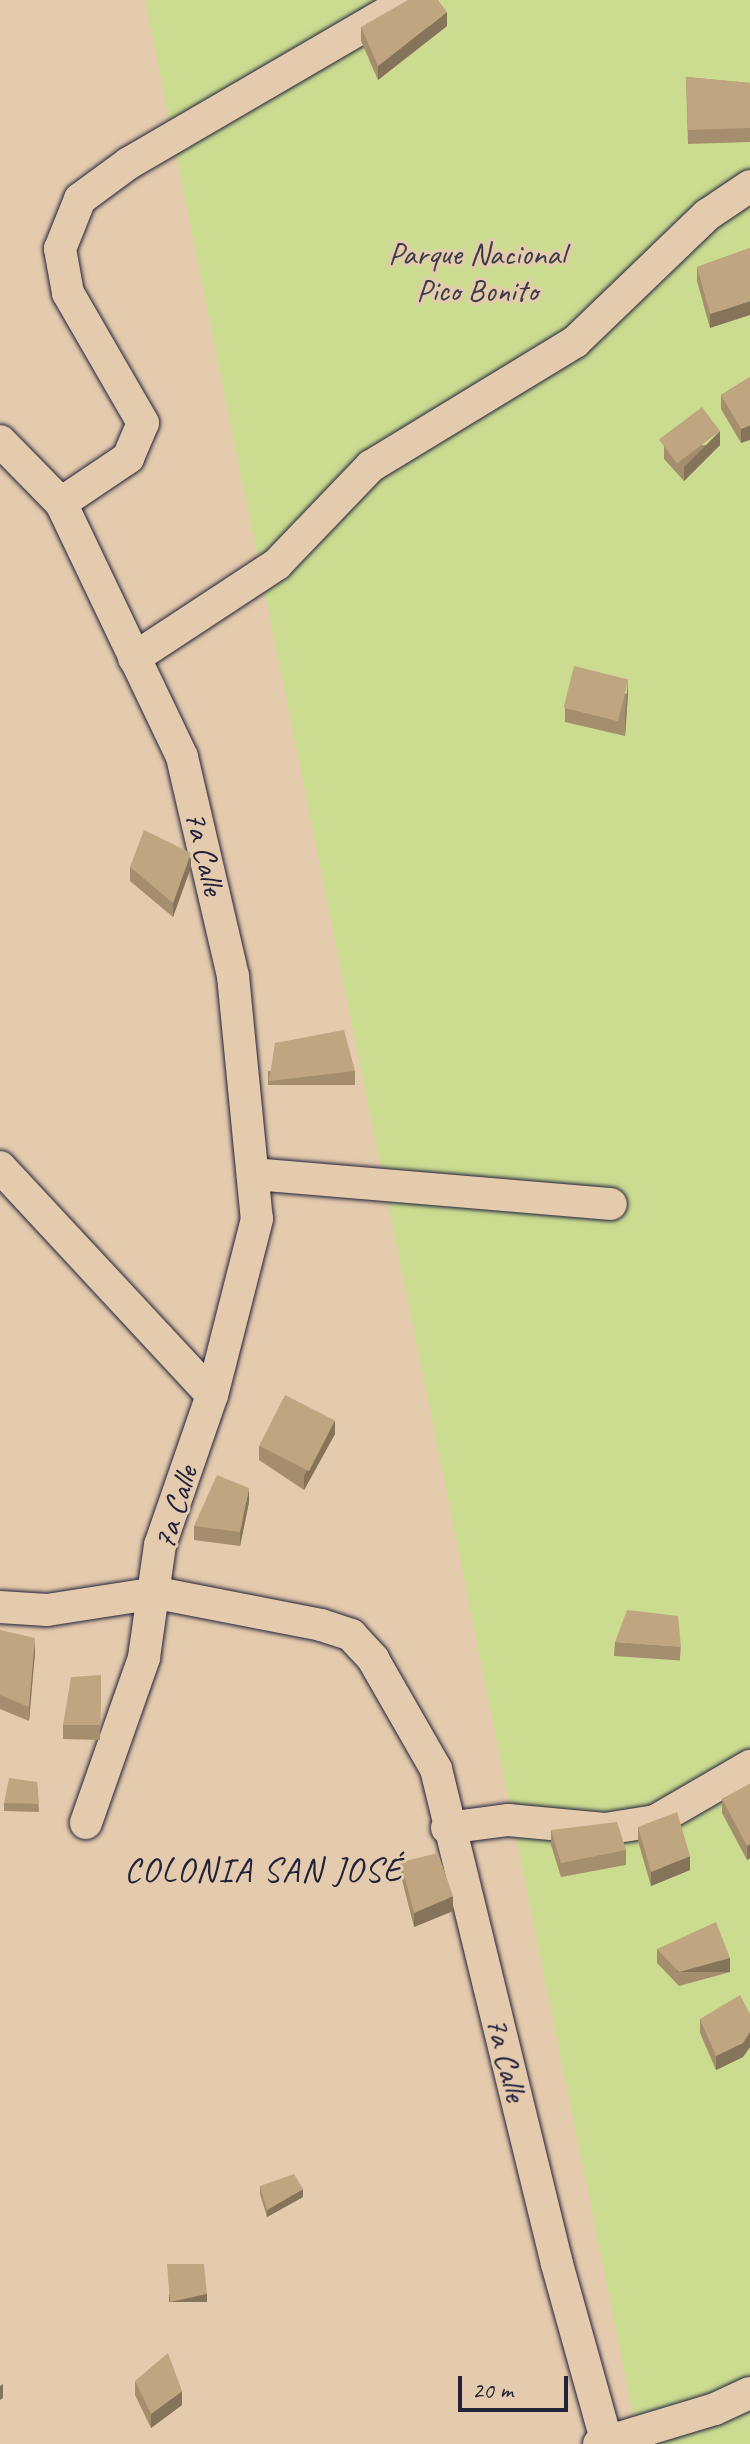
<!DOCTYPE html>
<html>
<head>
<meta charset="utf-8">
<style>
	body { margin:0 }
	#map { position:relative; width:750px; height:2444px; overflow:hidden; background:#e5cbad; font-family:Caveat,sans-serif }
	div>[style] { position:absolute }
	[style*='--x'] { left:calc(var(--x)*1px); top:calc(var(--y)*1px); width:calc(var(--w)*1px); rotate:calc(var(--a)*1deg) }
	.green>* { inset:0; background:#cbdc91 }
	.roads { filter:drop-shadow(0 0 2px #22223b) drop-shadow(0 0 2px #22223b) }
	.street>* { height:32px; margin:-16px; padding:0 16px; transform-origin:16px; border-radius:16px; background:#e5cbad }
	.wall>* { inset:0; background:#a48e6e; transform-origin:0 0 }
	.shaded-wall>* { inset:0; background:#86745a; transform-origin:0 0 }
	.building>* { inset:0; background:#bfa580; transform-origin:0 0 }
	span { translate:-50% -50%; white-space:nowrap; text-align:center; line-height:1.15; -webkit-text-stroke:6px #e5cbad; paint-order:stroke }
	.park-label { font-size:32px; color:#3b3e48 }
	.street-label { font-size:32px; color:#22223b }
	.neighbourhood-label { font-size:34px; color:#22223b; letter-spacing:2px }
	.scale { position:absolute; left:458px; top:2376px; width:110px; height:36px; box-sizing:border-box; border:4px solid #22223b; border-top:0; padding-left:10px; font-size:24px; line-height:28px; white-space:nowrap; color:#22223b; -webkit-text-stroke:6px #e5cbad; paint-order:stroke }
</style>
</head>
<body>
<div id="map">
	<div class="green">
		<i style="clip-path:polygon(145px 0,750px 0,750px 2444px,639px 2444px)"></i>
	</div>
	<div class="roads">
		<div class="street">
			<i style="--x:0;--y:441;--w:87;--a:45.5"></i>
			<i style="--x:61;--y:503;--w:281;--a:64.5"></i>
			<i style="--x:182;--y:757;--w:225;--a:76.9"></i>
			<i style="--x:233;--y:976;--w:244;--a:84.4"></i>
			<i style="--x:257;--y:1219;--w:182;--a:104.3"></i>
			<i style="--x:212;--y:1395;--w:159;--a:109.1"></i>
			<i style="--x:160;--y:1545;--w:114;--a:98.1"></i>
			<i style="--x:144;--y:1658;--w:175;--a:109.4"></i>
			<i style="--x:61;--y:503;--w:81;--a:-33.9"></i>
			<i style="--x:128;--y:458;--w:38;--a:-67"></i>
			<i style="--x:143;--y:423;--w:150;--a:-120"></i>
			<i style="--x:68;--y:293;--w:45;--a:-100.3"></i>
			<i style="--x:60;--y:249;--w:54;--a:-68.2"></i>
			<i style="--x:80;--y:199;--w:61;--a:-36.3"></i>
			<i style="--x:129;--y:163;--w:324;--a:-30.2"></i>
			<i style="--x:134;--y:658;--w:171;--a:-33.3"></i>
			<i style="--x:277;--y:564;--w:136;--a:-46.2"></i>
			<i style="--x:371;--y:466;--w:239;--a:-31.3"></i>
			<i style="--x:575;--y:342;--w:183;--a:-43.9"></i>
			<i style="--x:707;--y:215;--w:52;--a:-34"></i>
			<i style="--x:0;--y:1167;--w:311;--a:47.1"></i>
			<i style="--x:253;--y:1174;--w:359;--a:4.8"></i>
			<i style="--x:0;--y:1607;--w:47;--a:3.7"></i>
			<i style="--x:47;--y:1610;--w:111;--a:-8.8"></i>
			<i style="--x:157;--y:1593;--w:167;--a:11"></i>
			<i style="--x:321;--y:1625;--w:32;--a:18"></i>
			<i style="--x:351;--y:1635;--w:33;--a:47"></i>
			<i style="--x:373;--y:1659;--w:127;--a:60.2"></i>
			<i style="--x:436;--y:1769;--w:510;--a:76.26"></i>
			<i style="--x:557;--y:2264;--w:183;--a:74.4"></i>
			<i style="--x:447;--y:1828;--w:62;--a:-7.5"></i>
			<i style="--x:508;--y:1820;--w:97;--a:5.3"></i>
			<i style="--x:605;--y:1829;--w:51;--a:-9.1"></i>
			<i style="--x:655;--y:1821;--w:110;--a:-30.1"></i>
			<i style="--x:599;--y:2444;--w:121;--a:-16.8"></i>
			<i style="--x:715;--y:2409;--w:38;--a:-25"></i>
		</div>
	</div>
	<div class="wall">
		<i style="clip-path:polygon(447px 26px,378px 80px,361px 41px,361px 27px)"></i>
		<i style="clip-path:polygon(686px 77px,750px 83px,750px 142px,688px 144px)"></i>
		<i style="clip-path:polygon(750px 248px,710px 328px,697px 281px,697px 267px)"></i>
		<i style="clip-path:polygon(750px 377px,741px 443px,721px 409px,721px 395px)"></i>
		<i style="clip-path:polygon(664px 445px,720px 445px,684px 481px,664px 459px)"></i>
		<i style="clip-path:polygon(628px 693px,625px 736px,565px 722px,565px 708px)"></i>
		<i style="clip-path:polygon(130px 867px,191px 867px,173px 917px,130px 881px)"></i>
		<i style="left:355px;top:1071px;width:14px;height:87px;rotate:90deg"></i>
		<i style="clip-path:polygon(335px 1434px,304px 1490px,259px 1460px,259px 1446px)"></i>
		<i style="clip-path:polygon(249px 1502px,240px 1546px,194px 1540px,194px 1526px)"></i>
		<i style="clip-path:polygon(0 1630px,35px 1652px,29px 1721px,0 1709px)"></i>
		<i style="left:615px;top:1642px;width:66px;height:14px;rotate:4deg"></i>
		<i style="clip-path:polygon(101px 1675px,100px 1740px,63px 1739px,63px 1725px)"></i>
		<i style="clip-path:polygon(37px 1782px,39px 1812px,4px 1811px,4px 1803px)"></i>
		<i style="clip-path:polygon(750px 1784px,750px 1858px,747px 1860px,722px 1813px,722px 1799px)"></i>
		<i style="clip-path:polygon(638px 1827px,690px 1870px,651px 1886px,638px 1841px)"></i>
		<i style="clip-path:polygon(551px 1830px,626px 1850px,626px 1865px,561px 1877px,551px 1845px)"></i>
		<i style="clip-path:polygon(401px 1862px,453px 1911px,414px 1927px,401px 1876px)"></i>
		<i style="clip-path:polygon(657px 1949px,730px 1972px,679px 1986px,657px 1963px)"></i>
		<i style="clip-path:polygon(750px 2014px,750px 2047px,743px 2057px,716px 2070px,700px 2033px,700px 2019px)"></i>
		<i style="clip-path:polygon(260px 2186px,303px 2197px,267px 2217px,260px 2194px)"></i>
		<i style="clip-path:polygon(135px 2381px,182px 2405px,151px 2428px,135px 2395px)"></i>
	</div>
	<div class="shaded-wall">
		<i style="clip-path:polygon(447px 12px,447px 26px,378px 80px,378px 66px)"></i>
		<i style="clip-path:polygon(750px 301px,750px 315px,710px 328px,710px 314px)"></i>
		<i style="clip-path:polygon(750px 425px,750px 440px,741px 443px,741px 429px)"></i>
		<i style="clip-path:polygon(720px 431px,720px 445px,684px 481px,684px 467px)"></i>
		<i style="clip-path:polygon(628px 679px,628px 693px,625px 736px,625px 721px)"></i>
		<i style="clip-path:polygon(191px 853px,191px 867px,173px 917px,173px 903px)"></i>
		<i style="clip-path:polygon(335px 1420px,335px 1434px,304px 1490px,304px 1476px)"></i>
		<i style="clip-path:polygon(249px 1488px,249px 1502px,240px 1546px,240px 1532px)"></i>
		<i style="clip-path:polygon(35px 1638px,35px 1652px,29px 1721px,29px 1707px)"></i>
		<i style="clip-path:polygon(750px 1844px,750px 1858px,747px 1860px,747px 1846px)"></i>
		<i style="clip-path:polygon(690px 1856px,690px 1870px,651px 1886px,651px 1872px)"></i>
		<i style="clip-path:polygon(453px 1896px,453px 1911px,414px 1927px,414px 1913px)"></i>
		<i style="left:730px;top:1958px;width:14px;height:53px;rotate:90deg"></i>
		<i style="clip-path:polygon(750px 2032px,750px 2047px,743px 2057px,716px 2070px,716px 2056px)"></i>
		<i style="clip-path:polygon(303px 2189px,303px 2197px,267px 2217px,267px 2210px)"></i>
		<i style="left:207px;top:2294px;width:8px;height:38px;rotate:90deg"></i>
		<i style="clip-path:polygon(3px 2384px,3px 2398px,0 2400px,0 2386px)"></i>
		<i style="clip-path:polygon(182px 2391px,182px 2405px,151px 2428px,151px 2414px)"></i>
	</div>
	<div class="building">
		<i style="clip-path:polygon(408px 0,438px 0,447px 12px,378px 66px,361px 27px)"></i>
		<i style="clip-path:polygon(686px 77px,750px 83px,750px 128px,688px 130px)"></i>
		<i style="clip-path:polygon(750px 248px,750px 301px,710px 314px,697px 267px)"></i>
		<i style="clip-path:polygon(750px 377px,750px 425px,741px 429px,721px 395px)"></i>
		<i style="left:702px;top:407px;width:30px;height:54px;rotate:53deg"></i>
		<i style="left:574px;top:666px;width:56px;height:43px;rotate:14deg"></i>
		<i style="clip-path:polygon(144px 830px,191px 853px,173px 903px,130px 867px)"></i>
		<i style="clip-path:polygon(344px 1030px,355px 1071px,269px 1081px,275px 1043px)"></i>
		<i style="left:285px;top:1395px;width:56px;height:57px;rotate:27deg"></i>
		<i style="clip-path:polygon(217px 1475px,249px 1488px,240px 1532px,194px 1526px)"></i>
		<i style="clip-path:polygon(627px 1610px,678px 1616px,681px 1647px,615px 1642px)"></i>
		<i style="clip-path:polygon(0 1630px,35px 1638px,29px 1707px,0 1695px)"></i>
		<i style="clip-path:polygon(101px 1675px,100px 1725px,63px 1725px,71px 1677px)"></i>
		<i style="clip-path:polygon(9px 1778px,37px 1782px,39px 1804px,4px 1803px)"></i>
		<i style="clip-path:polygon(750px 1784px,750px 1844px,747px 1846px,722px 1799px)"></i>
		<i style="clip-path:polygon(677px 1812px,690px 1856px,651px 1872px,638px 1827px)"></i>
		<i style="clip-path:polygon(617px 1822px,626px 1850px,561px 1863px,551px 1830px)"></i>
		<i style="clip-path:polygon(438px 1853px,453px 1896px,414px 1913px,401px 1862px)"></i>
		<i style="clip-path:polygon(716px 1922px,730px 1958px,679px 1972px,657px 1949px)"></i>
		<i style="clip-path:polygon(740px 1995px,750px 2014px,750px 2032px,743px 2043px,716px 2056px,700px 2019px)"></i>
		<i style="clip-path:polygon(294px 2174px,303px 2189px,267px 2210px,260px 2186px)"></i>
		<i style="clip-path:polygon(167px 2264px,204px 2264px,207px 2294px,170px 2302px)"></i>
		<i style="clip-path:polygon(168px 2353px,182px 2391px,151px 2414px,135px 2381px)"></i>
	</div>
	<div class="park-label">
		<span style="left:477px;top:273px">Parque Nacional<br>Pico Bonito</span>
	</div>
	<div class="street-label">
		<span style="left:204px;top:853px;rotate:77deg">7a Calle</span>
		<span style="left:176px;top:1508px;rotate:-73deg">7a Calle</span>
		<span style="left:506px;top:2059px;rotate:76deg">7a Calle</span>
	</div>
	<div class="neighbourhood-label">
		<span style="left:264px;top:1870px">COLONIA SAN JOSÉ</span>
	</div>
	<div class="scale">20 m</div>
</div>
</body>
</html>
